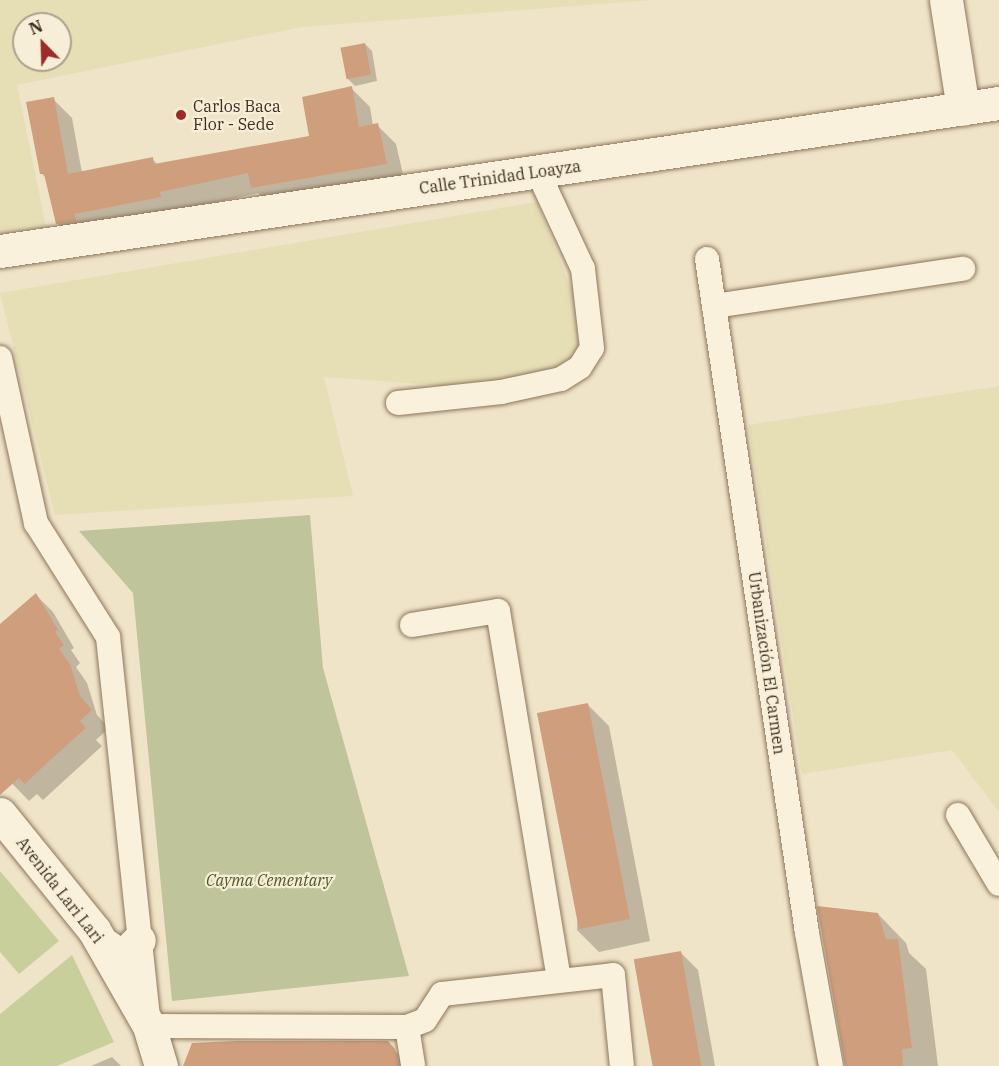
<!DOCTYPE html>
<html>
<head>
<meta charset="utf-8">
<style>
	body { margin:0 }
	#map { position:relative; width:999px; height:1066px; overflow:hidden; background:#f0e4c8; font-family:"IBM Plex Serif",serif }
	div>[style] { position:absolute }
	[style*='--x'] { left:calc(var(--x)*1px); top:calc(var(--y)*1px); width:calc(var(--w)*1px); rotate:calc(var(--a)*1deg) }
	.farmland>* { inset:0; background:#e6deb5 }
	.green>* { inset:0; background:#c9cf9b }
	.cemetery>* { inset:0; background:#bfc49a }
	.shadow>* { inset:0; background:#0003 }
	.building>* { inset:0; background:#cf9f7d; transform-origin:0 0 }
	.roads { filter:drop-shadow(0 0 2px #8d765c) drop-shadow(0 0 2px #8d765c) }
	.street>* { height:24px; margin:-12px; padding:0 12px; transform-origin:12px; border-radius:12px; background:#faf1dc }
	.secondary>* { height:33px; margin:-16.5px; padding:0 16.5px; transform-origin:16.5px; border-radius:16.5px; background:#faf1dc }
	.dots>* { width:16px; height:16px; translate:-50% -50%; box-sizing:border-box; border:3px solid #f7eed8; border-radius:50% }
	span { translate:-50% -50%; white-space:nowrap; text-align:center; line-height:1.15; -webkit-text-stroke:4.5px #f7eed8; paint-order:stroke }
	.poi-label { font-size:16px; color:#3d2e20 }
	.left { translate:0 -50%; text-align:left }
	.street-label { font-size:16px; color:#3d2e20 }
	.park-label { font-size:16px; color:#4d5a26; font-style:italic }
	.north { position:absolute; left:12px; top:12px; width:60px; height:60px; box-sizing:border-box; background:#f7eed8; border:2px solid #ada18e; border-radius:50%; rotate:337deg; font-size:16px; font-weight:700; line-height:24px; text-align:center; color:#3d2e20 }
	.north::after { content:''; display:block; margin:auto; width:21px; height:27px; background:#9e2a2b; clip-path:polygon(50% 0,100% 100%,50% 72%,0 100%) }
</style>
</head>
<body>
<div id="map">
	<div class="farmland">
		<i style="clip-path:polygon(evenodd,0 0,652px 0,302px 27px,17px 85px,49px 241px,0 245px,0 0,24px 24px,60px 24px,60px 60px,24px 60px,24px 24px)"></i>
		<i style="clip-path:polygon(537px 202px,574px 296px,583px 377px,492px 389px,324px 377px,353px 496px,55px 515px,0 293px)"></i>
		<i style="clip-path:polygon(999px 386px,999px 812px,952px 750px,802px 774px,748px 425px)"></i>
	</div>
	<div class="green">
		<i style="clip-path:polygon(0 871px,59px 941px,19px 974px,0 952px)"></i>
		<i style="clip-path:polygon(72px 955px,114px 1042px,57px 1066px,0 1066px,0 1014px)"></i>
	</div>
	<div class="cemetery">
		<i style="clip-path:polygon(310px 515px,323px 668px,409px 976px,172px 1001px,133px 593px,79px 531px)"></i>
	</div>
	<div class="shadow">
		<i style="clip-path:polygon(365px 44px,372px 51px,377px 81px,355px 86px,348px 79px)"></i>
		<i style="clip-path:polygon(351px 88px,370px 107px,373px 126px,377px 125px,396px 144px,405px 183px,271px 206px,258px 193px,178px 211px,76px 242px,57px 223px,47px 179px,42px 174px,53px 99px,72px 118px,82px 173px,152px 159px,158px 165px,311px 137px)"></i>
		<i style="clip-path:polygon(36px 595px,53px 612px,74px 648px,71px 650px,80px 663px,76px 667px,87px 683px,97px 715px,109px 728px,96px 740px,102px 746px,43px 800px,37px 794px,29px 801px,0 771px,0 626px)"></i>
		<i style="clip-path:polygon(587px 704px,609px 726px,650px 941px,599px 952px,577px 930px)"></i>
		<i style="clip-path:polygon(878px 914px,906px 943px,909px 953px,926px 969px,938px 1066px,846px 1066px)"></i>
		<i style="clip-path:polygon(680px 952px,698px 970px,715px 1066px,660px 1066px)"></i>
		<i style="clip-path:polygon(387px 1043px,410px 1066px,192px 1066px)"></i>
		<i style="clip-path:polygon(112px 1057px,121px 1066px,91px 1066px)"></i>
	</div>
	<div class="building">
		<i style="left:365px;top:43px;width:32px;height:25px;rotate:79deg"></i>
		<i style="clip-path:polygon(352px 86px,359px 127px,378px 123px,387px 164px,251px 188px,248px 173px,160px 192px,161px 197px,75px 214px,76px 221px,56px 224px,44px 174px,40px 174px,26px 102px,54px 97px,68px 174px,153px 157px,154px 164px,309px 136px,302px 97px)"></i>
		<i style="clip-path:polygon(36px 593px,58px 630px,55px 632px,64px 645px,59px 649px,70px 664px,80px 696px,92px 710px,80px 721px,86px 728px,48px 762px,25px 784px,19px 778px,0 795px,0 624px)"></i>
		<i style="left:588px;top:703px;width:220px;height:52px;rotate:79deg"></i>
		<i style="clip-path:polygon(817px 906px,878px 913px,886px 939px,898px 939px,912px 1048px,902px 1049px,903px 1066px,845px 1066px)"></i>
		<i style="left:681px;top:951px;width:117px;height:48px;rotate:80deg"></i>
		<i style="clip-path:polygon(236px 1041px,388px 1041px,395px 1049px,399px 1066px,183px 1066px,192px 1043px)"></i>
	</div>
	<div class="roads">
		<div class="street">
			<i style="--x:707;--y:259;--w:681;--a:81.56"></i>
			<i style="--x:807;--y:933;--w:135;--a:79.8"></i>
			<i style="--x:714;--y:306;--w:252;--a:-8.5"></i>
			<i style="--x:0;--y:358;--w:169;--a:77.7"></i>
			<i style="--x:36;--y:523;--w:135;--a:57.7"></i>
			<i style="--x:108;--y:637;--w:391;--a:84"></i>
			<i style="--x:149;--y:1026;--w:258;--a:0.2"></i>
			<i style="--x:407;--y:1027;--w:19;--a:-21"></i>
			<i style="--x:425;--y:1020;--w:31;--a:-57"></i>
			<i style="--x:442;--y:994;--w:172;--a:-6.3"></i>
			<i style="--x:613;--y:975;--w:91;--a:84.4"></i>
			<i style="--x:398;--y:403;--w:104;--a:-6.1"></i>
			<i style="--x:501;--y:392;--w:61;--a:-12.2"></i>
			<i style="--x:561;--y:379;--w:22;--a:-32"></i>
			<i style="--x:580;--y:367;--w:22;--a:-58"></i>
			<i style="--x:592;--y:348;--w:80;--a:-96.5"></i>
			<i style="--x:583;--y:269;--w:107;--a:-114.9"></i>
			<i style="--x:412;--y:625;--w:87;--a:-9.2"></i>
			<i style="--x:498;--y:611;--w:373;--a:80.6"></i>
			<i style="--x:958;--y:815;--w:80;--a:59.3"></i>
			<i style="--x:407;--y:1027;--w:39;--a:81"></i>
		</div>
		<div class="secondary">
			<i style="--x:946;--y:0;--w:110;--a:81.1"></i>
			<i style="--x:0;--y:251;--w:1010;--a:-8.43"></i>
			<i style="--x:0;--y:814;--w:149;--a:51"></i>
			<i style="--x:94;--y:930;--w:111;--a:60.2"></i>
			<i style="--x:149;--y:1026;--w:42;--a:73.3"></i>
			<i style="--x:102;--y:943;--w:18;--a:34"></i>
			<i style="--x:117;--y:953;--w:9;--a:0"></i>
			<i style="--x:126;--y:953;--w:18;--a:-45"></i>
		</div>
	</div>
	<div class="dots">
		<i style="left:181px;top:115px;background:#9e2a2b"></i>
	</div>
	<div class="poi-label">
		<span class="left" style="left:193px;top:115px">Carlos Baca<br>Flor - Sede</span>
	</div>
	<div class="street-label">
		<span style="left:500px;top:177px;rotate:-8deg">Calle Trinidad Loayza</span>
		<span style="left:767px;top:663px;rotate:82deg">Urbanización El Carmen</span>
		<span style="left:60px;top:890px;rotate:52deg">Avenida Lari Lari</span>
	</div>
	<div class="park-label">
		<span style="left:269px;top:880px">Cayma Cementary</span>
	</div>
	<div class="north">N</div>
</div>
</body>
</html>
